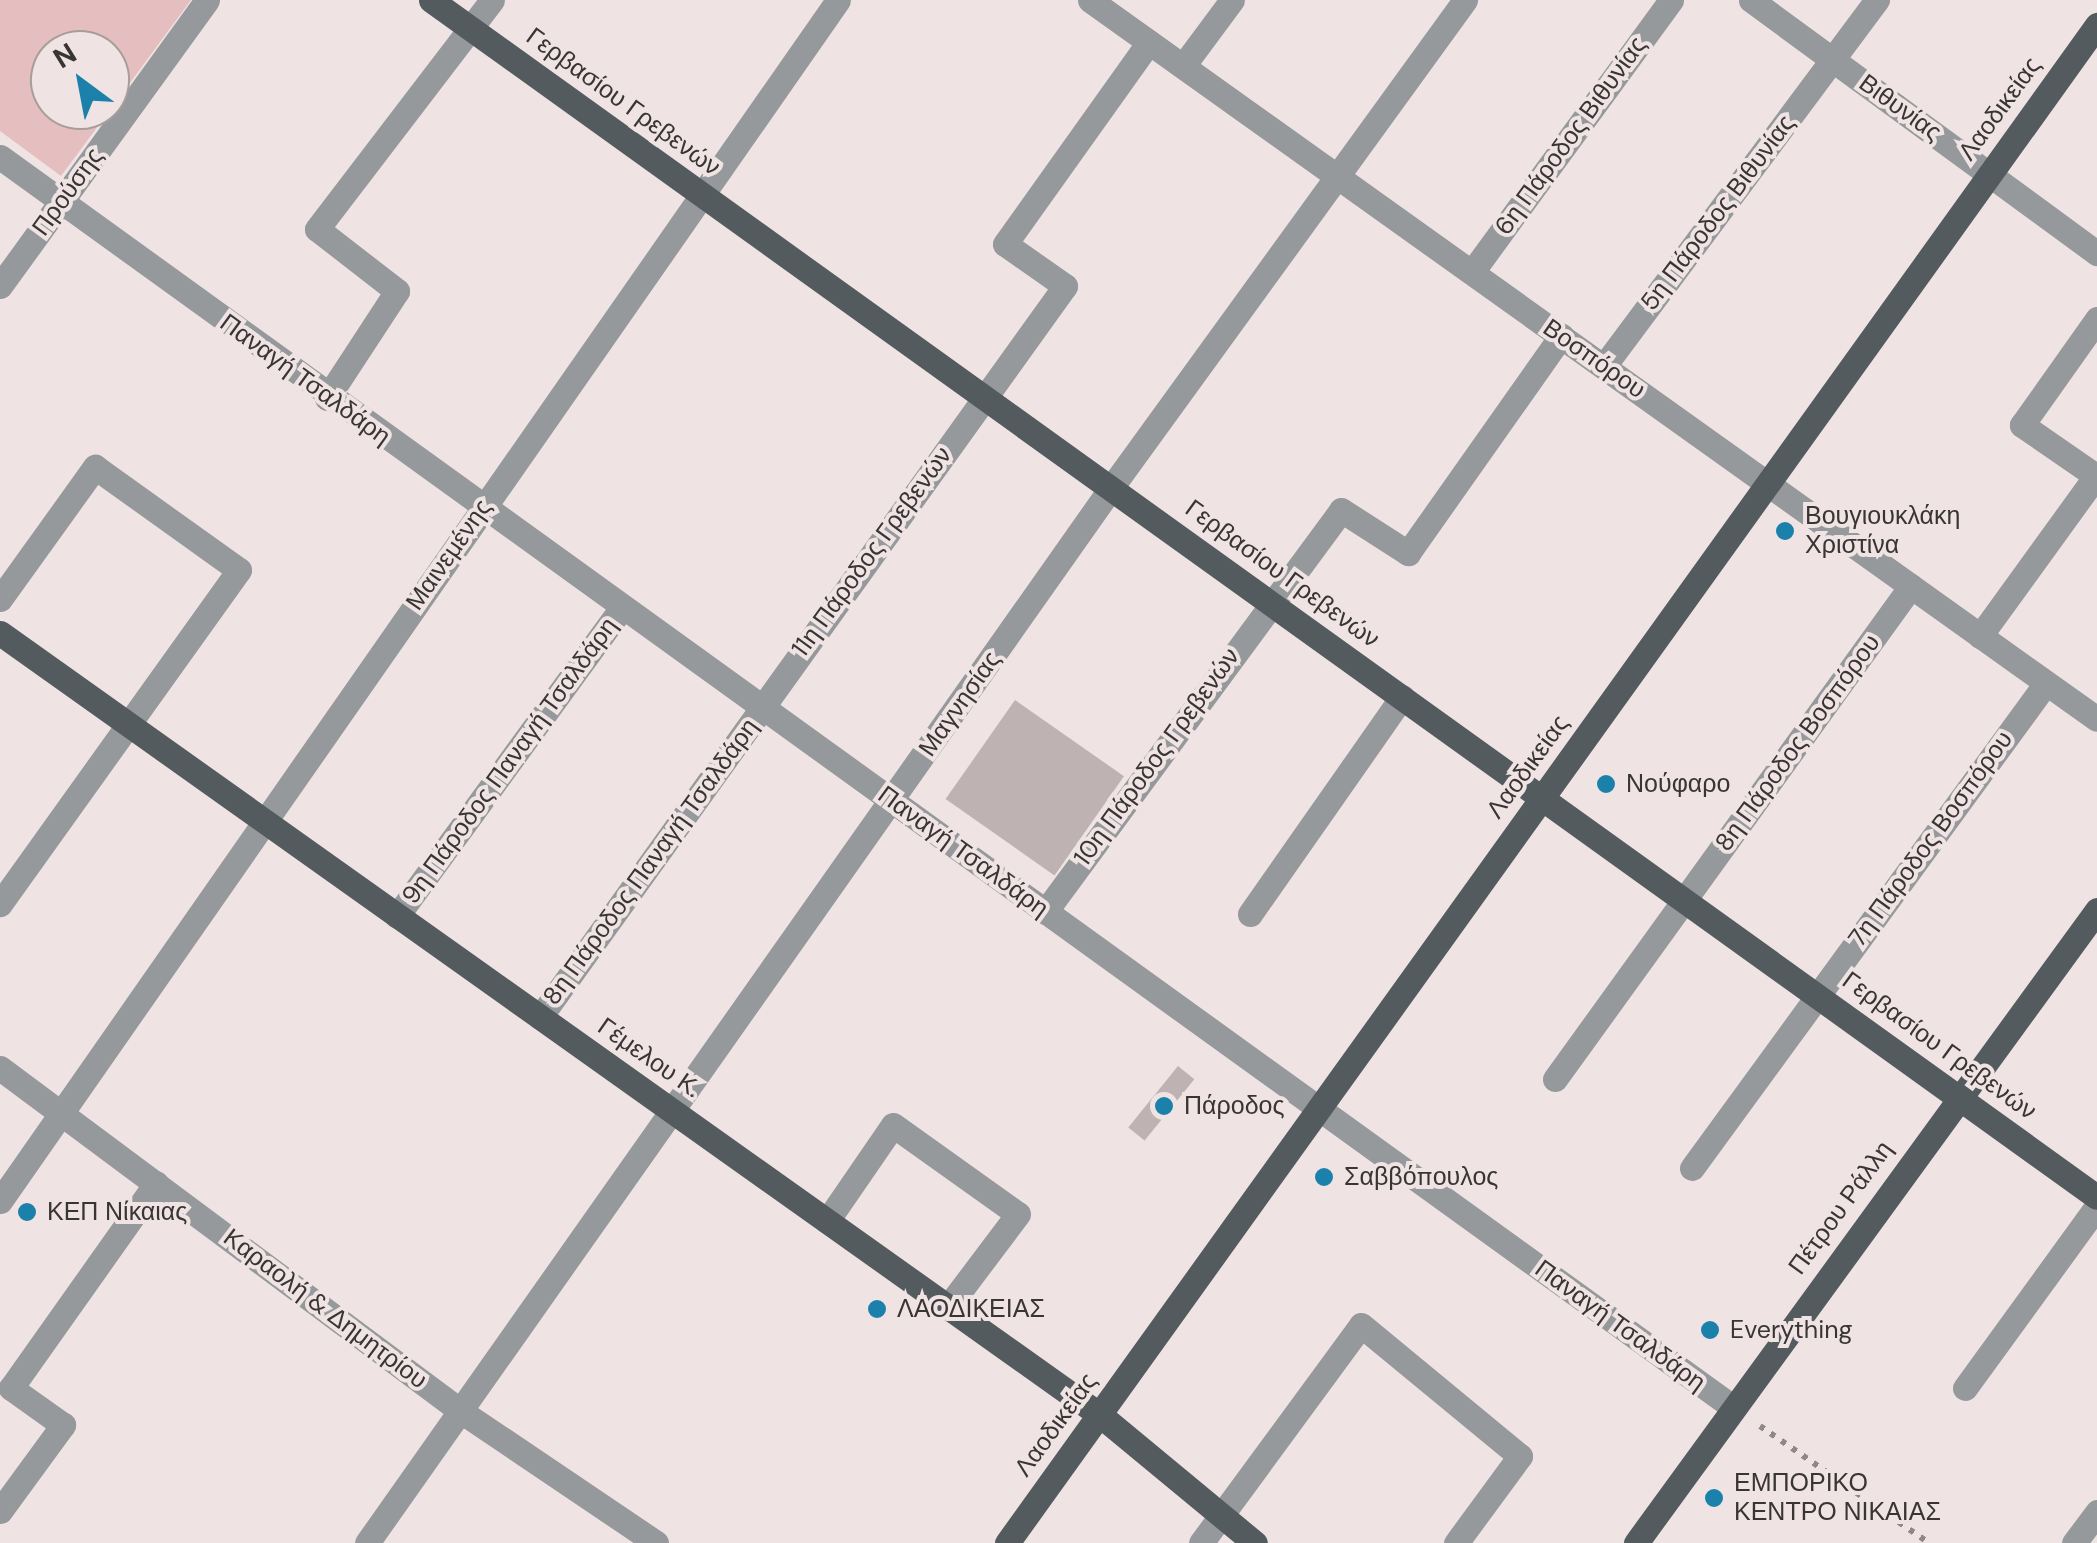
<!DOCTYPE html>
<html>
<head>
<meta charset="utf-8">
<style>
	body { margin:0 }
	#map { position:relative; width:2097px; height:1543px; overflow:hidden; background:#efe3e3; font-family:"DM Sans",sans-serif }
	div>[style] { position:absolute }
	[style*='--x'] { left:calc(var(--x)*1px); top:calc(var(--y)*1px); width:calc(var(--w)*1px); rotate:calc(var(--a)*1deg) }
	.green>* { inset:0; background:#e5bebf }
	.building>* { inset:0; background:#beb2b2; transform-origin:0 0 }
	.path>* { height:6px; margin-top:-3px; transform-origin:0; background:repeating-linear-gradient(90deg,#908888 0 5px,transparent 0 13px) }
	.minor>* { height:25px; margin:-12.5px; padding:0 12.5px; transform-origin:12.5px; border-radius:12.5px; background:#95999c }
	.major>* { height:25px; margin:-12.5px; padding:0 12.5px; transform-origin:12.5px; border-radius:12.5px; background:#535b5f }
	.dots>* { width:28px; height:28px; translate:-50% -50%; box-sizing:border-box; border:5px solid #efe3e3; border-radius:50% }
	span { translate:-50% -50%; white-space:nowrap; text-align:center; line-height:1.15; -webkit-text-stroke:8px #efe3e3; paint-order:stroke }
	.street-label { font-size:25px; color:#3a3535 }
	.poi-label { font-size:25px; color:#3a3535 }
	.left { translate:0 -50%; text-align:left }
	.north { position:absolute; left:30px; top:30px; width:100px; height:100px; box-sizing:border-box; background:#efe3e3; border:2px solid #a79d9d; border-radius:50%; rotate:328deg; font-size:28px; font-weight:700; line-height:40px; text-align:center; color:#3a3535 }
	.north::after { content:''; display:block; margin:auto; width:35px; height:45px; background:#1b81ab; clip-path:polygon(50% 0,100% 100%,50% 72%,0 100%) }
</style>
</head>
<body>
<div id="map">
	<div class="green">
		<i style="clip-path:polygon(0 0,191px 0,110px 110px,110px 50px,50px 50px,50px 110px,110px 110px,61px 176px,0 131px)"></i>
	</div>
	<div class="building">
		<i style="left:1015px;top:700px;width:133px;height:121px;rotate:35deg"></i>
		<i style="left:1178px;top:1066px;width:21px;height:79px;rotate:39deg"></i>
	</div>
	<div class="path">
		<i style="--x:1760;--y:1426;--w:206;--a:34.7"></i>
	</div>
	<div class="minor">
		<i style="--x:1090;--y:0;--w:1237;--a:35.53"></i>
		<i style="--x:1751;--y:0;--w:429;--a:36.2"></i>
		<i style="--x:1183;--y:66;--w:82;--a:-53.4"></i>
		<i style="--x:0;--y:157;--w:2138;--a:35.81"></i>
		<i style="--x:1472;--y:272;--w:337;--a:-53.8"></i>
		<i style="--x:0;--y:286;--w:353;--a:-54.1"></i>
		<i style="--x:1604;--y:366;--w:457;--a:-53.3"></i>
		<i style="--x:327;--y:398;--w:128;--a:-56.8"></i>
		<i style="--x:397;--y:291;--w:101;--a:-142.2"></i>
		<i style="--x:317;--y:229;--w:288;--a:-52.6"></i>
		<i style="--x:0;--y:599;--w:163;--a:-54.3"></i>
		<i style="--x:95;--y:467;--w:177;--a:35.6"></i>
		<i style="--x:239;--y:570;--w:411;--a:125.6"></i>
		<i style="--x:1980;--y:636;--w:198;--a:-54.1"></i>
		<i style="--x:2096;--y:476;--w:90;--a:-145.4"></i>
		<i style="--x:2022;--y:425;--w:130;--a:-54.7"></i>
		<i style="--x:1045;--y:912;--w:499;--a:-53.6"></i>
		<i style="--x:1341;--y:510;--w:80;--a:32.7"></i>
		<i style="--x:1408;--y:553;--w:266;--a:-54.8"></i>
		<i style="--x:1250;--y:914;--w:265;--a:-55"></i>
		<i style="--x:397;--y:916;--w:382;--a:-53.9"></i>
		<i style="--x:540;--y:1017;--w:900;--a:-54.31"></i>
		<i style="--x:1065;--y:286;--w:73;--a:-145"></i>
		<i style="--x:1005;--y:244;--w:248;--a:-54.5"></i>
		<i style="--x:0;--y:1068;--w:576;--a:36.67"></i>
		<i style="--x:462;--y:1412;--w:234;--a:34"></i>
		<i style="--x:1555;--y:1079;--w:608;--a:-54.17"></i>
		<i style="--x:1692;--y:1168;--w:600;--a:-53.87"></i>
		<i style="--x:0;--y:1201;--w:1464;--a:-55.09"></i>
		<i style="--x:827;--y:1221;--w:116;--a:-55.5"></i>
		<i style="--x:893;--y:1125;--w:153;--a:35.5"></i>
		<i style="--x:1018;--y:1214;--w:116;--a:127"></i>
		<i style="--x:1965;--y:1388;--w:225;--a:-54"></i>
		<i style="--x:0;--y:1511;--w:107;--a:-53.8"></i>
		<i style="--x:63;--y:1425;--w:64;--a:-144.6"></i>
		<i style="--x:11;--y:1388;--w:251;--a:-54.7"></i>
		<i style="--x:367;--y:1543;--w:1291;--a:-54.81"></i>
		<i style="--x:1111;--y:488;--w:603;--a:-54.04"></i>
		<i style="--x:1201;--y:1543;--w:270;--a:-53.7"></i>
		<i style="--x:1361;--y:1325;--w:206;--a:39.5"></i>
		<i style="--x:1520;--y:1456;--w:108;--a:126.3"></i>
		<i style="--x:2074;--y:1543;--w:39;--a:-53"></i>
	</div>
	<div class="major">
		<i style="--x:431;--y:0;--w:2051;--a:35.7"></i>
		<i style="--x:0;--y:633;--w:1350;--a:35.41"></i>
		<i style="--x:1100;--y:1415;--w:201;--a:39.6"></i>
		<i style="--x:1007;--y:1543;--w:1869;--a:-54.32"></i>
		<i style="--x:1636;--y:1543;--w:783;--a:-53.93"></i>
	</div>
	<div class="dots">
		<i style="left:1785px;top:531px;background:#1b81ab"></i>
		<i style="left:1606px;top:784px;background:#1b81ab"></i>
		<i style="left:1164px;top:1106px;background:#1b81ab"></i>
		<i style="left:1324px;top:1177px;background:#1b81ab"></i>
		<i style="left:27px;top:1212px;background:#1b81ab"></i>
		<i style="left:877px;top:1309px;background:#1b81ab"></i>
		<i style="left:1710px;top:1330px;background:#1b81ab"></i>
		<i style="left:1714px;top:1498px;background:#1b81ab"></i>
	</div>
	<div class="street-label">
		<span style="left:623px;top:102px;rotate:36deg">Γερβασίου Γρεβενών</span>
		<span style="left:1900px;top:108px;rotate:36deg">Βιθυνίας</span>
		<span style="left:2000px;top:109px;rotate:-54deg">Λαοδικείας</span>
		<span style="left:1571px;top:136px;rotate:-54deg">6η Πάροδος Βιθυνίας</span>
		<span style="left:68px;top:192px;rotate:-54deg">Προύσης</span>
		<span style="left:1718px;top:213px;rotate:-53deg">5η Πάροδος Βιθυνίας</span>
		<span style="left:1594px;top:359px;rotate:35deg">Βοσπόρου</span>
		<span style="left:305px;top:380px;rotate:36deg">Παναγή Τσαλδάρη</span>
		<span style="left:872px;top:552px;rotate:-54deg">11η Πάροδος Γρεβενών</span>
		<span style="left:449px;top:555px;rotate:-55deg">Μαινεμένης</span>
		<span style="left:1282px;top:574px;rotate:36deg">Γερβασίου Γρεβενών</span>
		<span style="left:960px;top:704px;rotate:-55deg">Μαγνησίας</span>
		<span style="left:1798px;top:743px;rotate:-54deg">8η Πάροδος Βοσπόρου</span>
		<span style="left:1157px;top:757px;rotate:-54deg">10η Πάροδος Γρεβενών</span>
		<span style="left:510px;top:761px;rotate:-54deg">9η Πάροδος Παναγή Τσαλδάρη</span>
		<span style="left:1528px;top:767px;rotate:-54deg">Λαοδικείας</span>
		<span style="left:1931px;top:839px;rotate:-54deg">7η Πάροδος Βοσπόρου</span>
		<span style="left:963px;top:852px;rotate:36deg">Παναγή Τσαλδάρη</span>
		<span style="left:651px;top:862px;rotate:-54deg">8η Πάροδος Παναγή Τσαλδάρη</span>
		<span style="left:1939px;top:1046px;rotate:36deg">Γερβασίου Γρεβενών</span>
		<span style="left:649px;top:1058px;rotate:35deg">Γέμελου Κ.</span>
		<span style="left:1841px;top:1208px;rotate:-54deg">Πέτρου Ράλλη</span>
		<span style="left:325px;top:1309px;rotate:37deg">Καραολή &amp; Δημητρίου</span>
		<span style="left:1620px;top:1326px;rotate:36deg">Παναγή Τσαλδάρη</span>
		<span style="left:1056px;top:1425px;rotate:-54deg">Λαοδικείας</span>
	</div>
	<div class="poi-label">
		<span class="left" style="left:1805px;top:531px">Βουγιουκλάκη<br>Χριστίνα</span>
		<span class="left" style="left:1626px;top:784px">Νούφαρο</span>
		<span class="left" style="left:1184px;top:1106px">Πάροδος</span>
		<span class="left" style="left:1344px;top:1177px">Σαββόπουλος</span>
		<span class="left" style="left:47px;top:1212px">ΚΕΠ Νίκαιας</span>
		<span class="left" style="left:897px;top:1309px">ΛΑΟΔΙΚΕΙΑΣ</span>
		<span class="left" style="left:1730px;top:1330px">Everything</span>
		<span class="left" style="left:1734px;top:1498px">ΕΜΠΟΡΙΚΟ<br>ΚΕΝΤΡΟ ΝΙΚΑΙΑΣ</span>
	</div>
	<div class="north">N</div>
</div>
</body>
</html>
